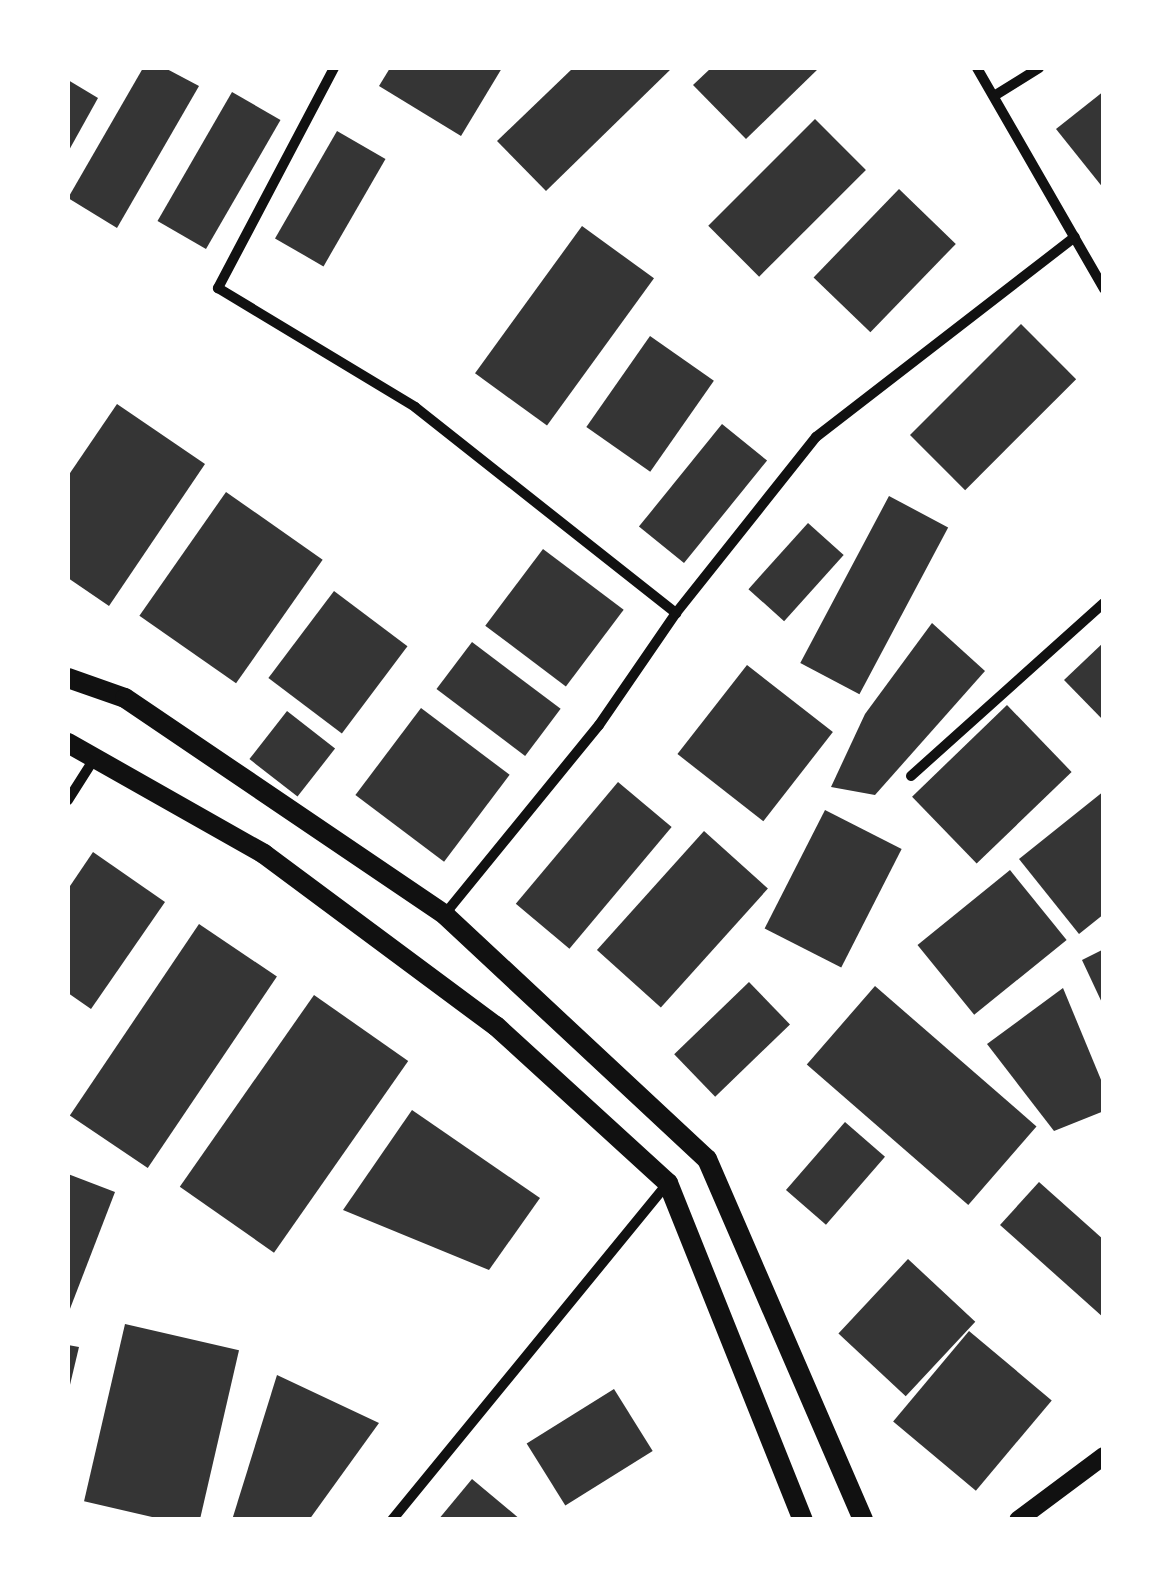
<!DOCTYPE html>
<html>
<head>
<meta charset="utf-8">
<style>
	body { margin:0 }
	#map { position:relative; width:1171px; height:1587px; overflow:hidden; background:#fff; font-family:Barlow,sans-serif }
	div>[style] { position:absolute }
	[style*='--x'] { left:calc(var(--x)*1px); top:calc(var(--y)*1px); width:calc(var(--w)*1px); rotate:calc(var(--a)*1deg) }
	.building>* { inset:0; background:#353535; transform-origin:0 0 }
	.minor>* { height:10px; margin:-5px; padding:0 5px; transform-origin:5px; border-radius:5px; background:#111 }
	.tertiary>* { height:18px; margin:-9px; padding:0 9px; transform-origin:9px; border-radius:9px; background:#111 }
	.secondary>* { height:20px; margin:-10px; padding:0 10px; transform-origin:10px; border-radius:10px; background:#111 }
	span { translate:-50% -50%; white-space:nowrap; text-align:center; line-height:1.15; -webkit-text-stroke:10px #fff; paint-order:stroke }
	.frame { position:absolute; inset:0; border:70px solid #fff; pointer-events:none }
</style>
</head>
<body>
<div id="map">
	<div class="building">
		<i style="clip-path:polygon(143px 68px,165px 68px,199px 86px,117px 228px,68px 198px)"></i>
		<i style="clip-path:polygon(390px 68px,502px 68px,461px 136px,379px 86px)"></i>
		<i style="clip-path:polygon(573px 68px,672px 68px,546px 191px,497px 141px)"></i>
		<i style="clip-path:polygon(711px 68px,819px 68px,746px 139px,693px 85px)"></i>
		<i style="clip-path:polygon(68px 80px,98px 98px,68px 152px)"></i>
		<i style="clip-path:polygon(1104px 91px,1104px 189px,1056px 129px)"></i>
		<i style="left:232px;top:92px;width:56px;height:149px;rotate:30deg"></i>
		<i style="left:815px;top:119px;width:72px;height:151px;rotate:45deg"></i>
		<i style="left:337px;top:131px;width:56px;height:124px;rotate:30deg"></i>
		<i style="left:899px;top:189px;width:79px;height:123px;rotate:44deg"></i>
		<i style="left:582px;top:226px;width:89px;height:182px;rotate:36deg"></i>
		<i style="left:1021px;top:324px;width:78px;height:157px;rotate:45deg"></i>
		<i style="left:650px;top:336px;width:78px;height:111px;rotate:35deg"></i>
		<i style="clip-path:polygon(117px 404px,205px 464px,109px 606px,68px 578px,68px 476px)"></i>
		<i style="left:722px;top:424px;width:58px;height:132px;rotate:39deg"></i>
		<i style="left:226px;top:492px;width:118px;height:151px;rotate:35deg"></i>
		<i style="left:889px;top:496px;width:67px;height:189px;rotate:28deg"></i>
		<i style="left:808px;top:523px;width:48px;height:89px;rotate:42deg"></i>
		<i style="left:543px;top:549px;width:101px;height:96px;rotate:37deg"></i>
		<i style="left:334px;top:591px;width:92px;height:109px;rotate:37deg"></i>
		<i style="clip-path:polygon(932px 623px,985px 671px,875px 795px,831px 787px,865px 714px)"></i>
		<i style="left:472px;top:642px;width:111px;height:59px;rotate:37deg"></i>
		<i style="clip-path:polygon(1104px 642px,1104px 721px,1064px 680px)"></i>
		<i style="left:747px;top:665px;width:109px;height:113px;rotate:38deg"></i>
		<i style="left:1007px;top:705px;width:93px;height:132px;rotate:46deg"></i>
		<i style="left:421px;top:708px;width:111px;height:109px;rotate:37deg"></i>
		<i style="left:287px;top:711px;width:61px;height:61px;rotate:38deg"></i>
		<i style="left:618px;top:782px;width:70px;height:159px;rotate:40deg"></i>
		<i style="clip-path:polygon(1104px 791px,1104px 914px,1079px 934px,1019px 859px)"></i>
		<i style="left:825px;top:810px;width:86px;height:133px;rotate:27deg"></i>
		<i style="left:704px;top:831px;width:86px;height:160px;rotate:42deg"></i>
		<i style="clip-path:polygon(93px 852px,165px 902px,91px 1009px,68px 993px,68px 889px)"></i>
		<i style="left:1010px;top:870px;width:90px;height:119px;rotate:51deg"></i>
		<i style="left:199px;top:924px;width:94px;height:231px;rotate:34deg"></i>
		<i style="clip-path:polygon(1104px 949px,1104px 1007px,1082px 960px)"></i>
		<i style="left:749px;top:982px;width:59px;height:104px;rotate:46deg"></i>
		<i style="left:875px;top:986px;width:214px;height:104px;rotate:41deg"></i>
		<i style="clip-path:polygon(1063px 988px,1104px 1087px,1104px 1111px,1054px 1131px,987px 1044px)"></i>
		<i style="left:314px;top:995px;width:115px;height:234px;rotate:35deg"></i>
		<i style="clip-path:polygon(412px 1110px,540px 1198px,489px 1270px,343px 1210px)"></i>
		<i style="left:845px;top:1122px;width:53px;height:90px;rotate:41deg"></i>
		<i style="clip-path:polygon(68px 1174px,115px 1192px,68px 1314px)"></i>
		<i style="clip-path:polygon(1039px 1182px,1104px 1240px,1104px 1318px,1000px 1225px)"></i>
		<i style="left:908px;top:1259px;width:92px;height:102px;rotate:43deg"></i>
		<i style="left:125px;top:1324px;width:117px;height:182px;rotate:13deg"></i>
		<i style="left:969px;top:1331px;width:108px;height:118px;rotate:40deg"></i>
		<i style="clip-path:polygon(68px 1345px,79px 1347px,69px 1389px,68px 1389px)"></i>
		<i style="clip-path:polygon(277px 1375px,379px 1423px,309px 1520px,232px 1520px)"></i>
		<i style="left:614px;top:1389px;width:73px;height:103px;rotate:58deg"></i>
		<i style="clip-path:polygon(472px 1479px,521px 1520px,438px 1520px)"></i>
	</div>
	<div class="minor">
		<i style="--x:334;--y:68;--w:249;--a:117.8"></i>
		<i style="--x:218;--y:288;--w:230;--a:31.1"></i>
		<i style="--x:415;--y:407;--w:333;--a:38.3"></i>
		<i style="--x:676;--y:613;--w:136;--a:124.5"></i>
		<i style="--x:599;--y:725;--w:244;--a:129.2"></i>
		<i style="--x:977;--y:68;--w:255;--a:60.1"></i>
		<i style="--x:994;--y:96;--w:53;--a:-31.9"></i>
		<i style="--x:676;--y:613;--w:225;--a:-51.5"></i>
		<i style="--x:816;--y:437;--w:327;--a:-37.7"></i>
		<i style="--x:911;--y:776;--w:259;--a:-41.9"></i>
		<i style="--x:68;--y:800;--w:49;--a:-57.6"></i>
		<i style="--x:392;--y:1520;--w:434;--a:-50.7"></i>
	</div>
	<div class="tertiary">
		<i style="--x:1018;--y:1520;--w:107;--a:-36.7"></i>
	</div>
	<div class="secondary">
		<i style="--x:68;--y:678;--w:60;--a:19.3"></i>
		<i style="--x:125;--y:698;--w:387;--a:34.1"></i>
		<i style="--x:445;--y:915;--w:358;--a:43"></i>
		<i style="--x:707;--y:1159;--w:393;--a:66.6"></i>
		<i style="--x:68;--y:743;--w:225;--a:29.5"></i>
		<i style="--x:264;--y:854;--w:289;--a:36.6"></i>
		<i style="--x:496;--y:1026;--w:233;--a:42.4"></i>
		<i style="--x:668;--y:1183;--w:363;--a:68.2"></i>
	</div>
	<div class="frame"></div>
</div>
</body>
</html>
